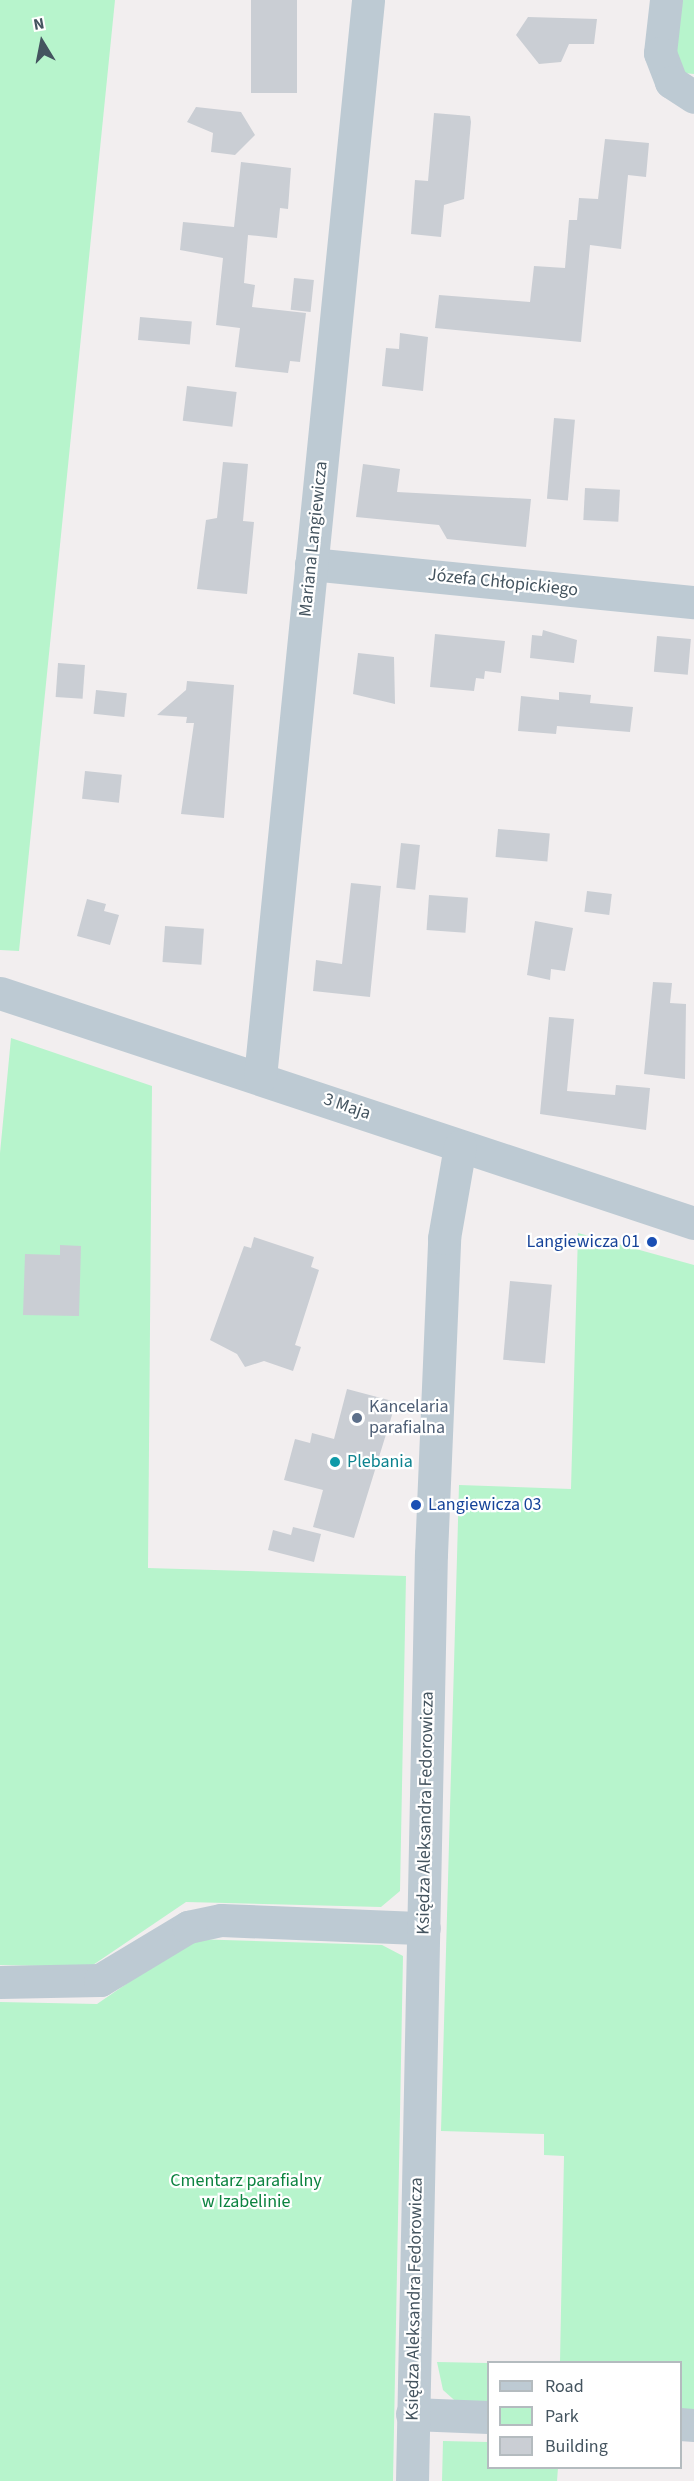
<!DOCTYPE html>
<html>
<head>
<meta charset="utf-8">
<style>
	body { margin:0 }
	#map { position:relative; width:694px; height:2481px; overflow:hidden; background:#f2eeef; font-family:"Source Sans 3",sans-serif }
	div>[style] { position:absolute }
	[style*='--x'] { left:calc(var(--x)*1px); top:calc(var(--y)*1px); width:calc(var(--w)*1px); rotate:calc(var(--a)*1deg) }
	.green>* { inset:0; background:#b7f4cc }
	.building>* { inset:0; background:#caced4; transform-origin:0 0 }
	.minor>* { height:33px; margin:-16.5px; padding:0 16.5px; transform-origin:16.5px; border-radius:16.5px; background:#bdcad3 }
	.dots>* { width:16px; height:16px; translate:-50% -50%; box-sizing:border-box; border:3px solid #fff; border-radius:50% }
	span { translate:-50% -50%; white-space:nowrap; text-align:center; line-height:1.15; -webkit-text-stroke:4.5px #fff; paint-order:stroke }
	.street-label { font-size:18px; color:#44545f }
	.transit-label { font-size:18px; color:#164399 }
	.right { translate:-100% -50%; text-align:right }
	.left { translate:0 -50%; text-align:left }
	.service-label { font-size:18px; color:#4e5e75 }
	.culture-label { font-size:18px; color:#0d838f }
	.park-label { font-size:18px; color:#0c8340 }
	.legend { position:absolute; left:487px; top:2361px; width:195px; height:108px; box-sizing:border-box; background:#fff; border:2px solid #b4bbbf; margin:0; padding:8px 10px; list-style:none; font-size:18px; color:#44545f }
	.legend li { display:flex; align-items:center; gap:12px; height:30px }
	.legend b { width:30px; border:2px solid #b4bbbf }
	.north { position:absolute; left:12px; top:12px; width:60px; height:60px; -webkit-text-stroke:4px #fff; paint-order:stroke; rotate:350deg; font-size:16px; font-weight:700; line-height:24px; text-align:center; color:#44545f }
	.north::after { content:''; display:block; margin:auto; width:21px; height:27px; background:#44545f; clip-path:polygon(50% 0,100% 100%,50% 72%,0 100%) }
</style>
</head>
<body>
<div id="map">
	<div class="green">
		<i style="clip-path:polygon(0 0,115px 0,19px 951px,0 950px)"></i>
		<i style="clip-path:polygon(676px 0,694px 0,694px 74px,683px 73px,672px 47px)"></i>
		<i style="clip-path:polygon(11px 1038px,152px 1086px,148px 1568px,406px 1576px,400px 1891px,381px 1907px,186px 1902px,90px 1967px,0 1965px,0 1153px)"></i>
		<i style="clip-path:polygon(578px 1233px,694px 1265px,694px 2409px,681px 2409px,680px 2362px,560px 2362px,564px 2156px,544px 2155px,544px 2134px,441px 2131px,459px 1485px,571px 1489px)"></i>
		<i style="clip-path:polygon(192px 1939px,382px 1945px,403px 1956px,393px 2481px,0 2481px,0 2002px,97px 2004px)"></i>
		<i style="clip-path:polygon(437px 2362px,488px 2363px,488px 2406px,461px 2406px,443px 2390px)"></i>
		<i style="clip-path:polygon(443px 2441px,488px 2442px,488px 2468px,558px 2468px,557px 2481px,442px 2481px)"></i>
	</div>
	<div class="building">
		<i style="left:251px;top:0;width:46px;height:93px"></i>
		<i style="clip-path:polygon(528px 17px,597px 19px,594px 44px,569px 44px,561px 62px,539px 64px,516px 35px)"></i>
		<i style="clip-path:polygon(196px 107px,241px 112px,255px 135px,235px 155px,211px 152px,213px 133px,187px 122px)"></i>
		<i style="clip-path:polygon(434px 113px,470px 116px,471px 122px,464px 199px,444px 205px,441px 237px,411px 234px,415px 180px,428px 181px)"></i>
		<i style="clip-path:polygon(605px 139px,649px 143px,646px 177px,628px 175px,621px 249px,590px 245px,581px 342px,435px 328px,439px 295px,530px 302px,534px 266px,565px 268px,569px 220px,577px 220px,579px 198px,598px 199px)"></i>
		<i style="clip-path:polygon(241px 162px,291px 168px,288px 209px,280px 208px,277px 238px,248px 235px,244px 283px,255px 285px,252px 307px,306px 313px,300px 362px,290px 361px,288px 373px,235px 367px,240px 328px,216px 325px,223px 258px,180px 250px,183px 222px,234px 227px)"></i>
		<i style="left:294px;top:278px;width:20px;height:32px;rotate:6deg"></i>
		<i style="left:140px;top:317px;width:52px;height:23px;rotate:5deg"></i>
		<i style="clip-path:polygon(400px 333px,428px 337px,423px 391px,382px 386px,386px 348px,399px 349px)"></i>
		<i style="left:187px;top:386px;width:50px;height:35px;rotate:7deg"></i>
		<i style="left:554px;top:418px;width:21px;height:81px;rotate:5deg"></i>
		<i style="clip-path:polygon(223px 462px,248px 464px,243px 521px,254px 522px,247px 594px,197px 589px,206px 520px,217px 518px)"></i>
		<i style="clip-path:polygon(363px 464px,400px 469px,397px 492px,531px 499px,526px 547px,447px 539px,439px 525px,356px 517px)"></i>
		<i style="left:585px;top:488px;width:35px;height:32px;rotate:3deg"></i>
		<i style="clip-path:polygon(543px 630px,577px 640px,574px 663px,530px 658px,532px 635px,542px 636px)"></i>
		<i style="clip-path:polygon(435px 634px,505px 641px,501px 673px,485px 671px,484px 679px,476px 678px,474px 691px,430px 687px)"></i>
		<i style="left:657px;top:636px;width:34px;height:36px;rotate:5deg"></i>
		<i style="clip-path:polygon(358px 653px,394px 657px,395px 704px,353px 694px)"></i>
		<i style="left:58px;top:663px;width:27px;height:34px;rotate:4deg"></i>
		<i style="clip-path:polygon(187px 681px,234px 685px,224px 818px,181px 814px,194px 723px,186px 723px,187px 717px,157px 715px,186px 690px)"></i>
		<i style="left:96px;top:690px;width:31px;height:24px;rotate:6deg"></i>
		<i style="clip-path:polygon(559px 692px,591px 695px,590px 703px,633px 707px,630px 732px,557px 726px,556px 734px,518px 731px,521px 696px,559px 700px)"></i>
		<i style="left:85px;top:771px;width:37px;height:28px;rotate:6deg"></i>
		<i style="left:498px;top:829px;width:52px;height:28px;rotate:5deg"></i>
		<i style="left:401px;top:843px;width:19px;height:45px;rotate:6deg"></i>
		<i style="clip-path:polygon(351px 883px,381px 886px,370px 997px,313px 991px,316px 960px,342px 964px)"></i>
		<i style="left:587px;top:891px;width:25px;height:21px;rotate:7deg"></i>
		<i style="left:429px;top:895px;width:39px;height:35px;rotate:4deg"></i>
		<i style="clip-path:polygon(87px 899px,106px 904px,104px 911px,119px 915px,110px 945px,77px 936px)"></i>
		<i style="clip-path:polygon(535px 921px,573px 928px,565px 971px,551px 969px,550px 980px,527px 975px)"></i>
		<i style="left:165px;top:926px;width:39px;height:36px;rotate:4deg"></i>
		<i style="clip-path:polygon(653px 982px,672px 983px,670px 1003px,686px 1004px,685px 1079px,644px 1074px)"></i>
		<i style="clip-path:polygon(549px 1017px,574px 1019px,567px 1091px,615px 1095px,616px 1085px,650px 1088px,646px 1130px,540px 1114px)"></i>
		<i style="clip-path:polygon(254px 1237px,314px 1257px,311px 1267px,319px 1270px,295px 1345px,301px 1347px,293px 1371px,264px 1361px,245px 1367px,237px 1354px,210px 1340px,244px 1246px,251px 1248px)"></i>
		<i style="clip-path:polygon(60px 1245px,81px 1246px,79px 1316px,23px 1315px,25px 1254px,60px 1255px)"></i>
		<i style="left:510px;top:1281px;width:42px;height:79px;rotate:5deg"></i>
		<i style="clip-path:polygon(347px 1389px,396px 1402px,354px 1538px,313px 1527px,323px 1490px,284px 1480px,295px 1439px,310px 1443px,312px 1433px,334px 1439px)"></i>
		<i style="clip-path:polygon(293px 1527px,321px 1534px,314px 1562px,268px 1550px,273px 1530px,291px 1535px)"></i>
	</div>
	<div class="minor">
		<i style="--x:666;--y:0;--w:53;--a:96.5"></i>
		<i style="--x:660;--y:53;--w:31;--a:69"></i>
		<i style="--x:671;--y:82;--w:27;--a:33"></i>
		<i style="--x:311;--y:564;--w:385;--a:5.7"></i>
		<i style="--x:0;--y:993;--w:731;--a:18.34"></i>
		<i style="--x:260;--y:1077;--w:1082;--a:-84.27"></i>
		<i style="--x:0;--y:1982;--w:100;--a:-1.1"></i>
		<i style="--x:100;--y:1980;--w:103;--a:-31.1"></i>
		<i style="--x:188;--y:1927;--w:34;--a:-12"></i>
		<i style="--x:221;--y:1920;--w:203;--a:2.3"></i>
		<i style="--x:412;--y:2414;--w:76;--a:2.3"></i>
		<i style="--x:680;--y:2424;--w:14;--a:4"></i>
		<i style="--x:412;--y:2481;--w:927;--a:-88.83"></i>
		<i style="--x:431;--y:1554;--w:316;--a:-87.6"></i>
		<i style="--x:444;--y:1238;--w:93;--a:-80.1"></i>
	</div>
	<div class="dots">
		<i style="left:652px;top:1242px;background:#1a4fb4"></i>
		<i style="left:357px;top:1418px;background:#5c6f8a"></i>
		<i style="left:335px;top:1462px;background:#0f9aa8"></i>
		<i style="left:416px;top:1505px;background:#1a4fb4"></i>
	</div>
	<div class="street-label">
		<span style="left:314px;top:539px;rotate:-84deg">Mariana Langiewicza</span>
		<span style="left:503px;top:583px;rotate:6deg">Józefa Chłopickiego</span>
		<span style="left:347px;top:1107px;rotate:19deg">3 Maja</span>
		<span style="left:426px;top:1813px;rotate:-89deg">Księdza Aleksandra Fedorowicza</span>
		<span style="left:415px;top:2299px;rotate:-89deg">Księdza Aleksandra Fedorowicza</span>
	</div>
	<div class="transit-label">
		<span class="right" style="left:640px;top:1242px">Langiewicza 01</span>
		<span class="left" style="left:428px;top:1505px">Langiewicza 03</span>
	</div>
	<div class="service-label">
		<span class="left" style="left:369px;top:1418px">Kancelaria<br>parafialna</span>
	</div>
	<div class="culture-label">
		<span class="left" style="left:347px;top:1462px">Plebania</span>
	</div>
	<div class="park-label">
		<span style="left:246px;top:2192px">Cmentarz parafialny<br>w Izabelinie</span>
	</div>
	<ul class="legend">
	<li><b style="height:8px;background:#bdcad3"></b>Road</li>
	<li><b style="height:16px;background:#b7f4cc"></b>Park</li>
	<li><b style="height:16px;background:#caced4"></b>Building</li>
	</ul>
	<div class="north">N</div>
</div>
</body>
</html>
